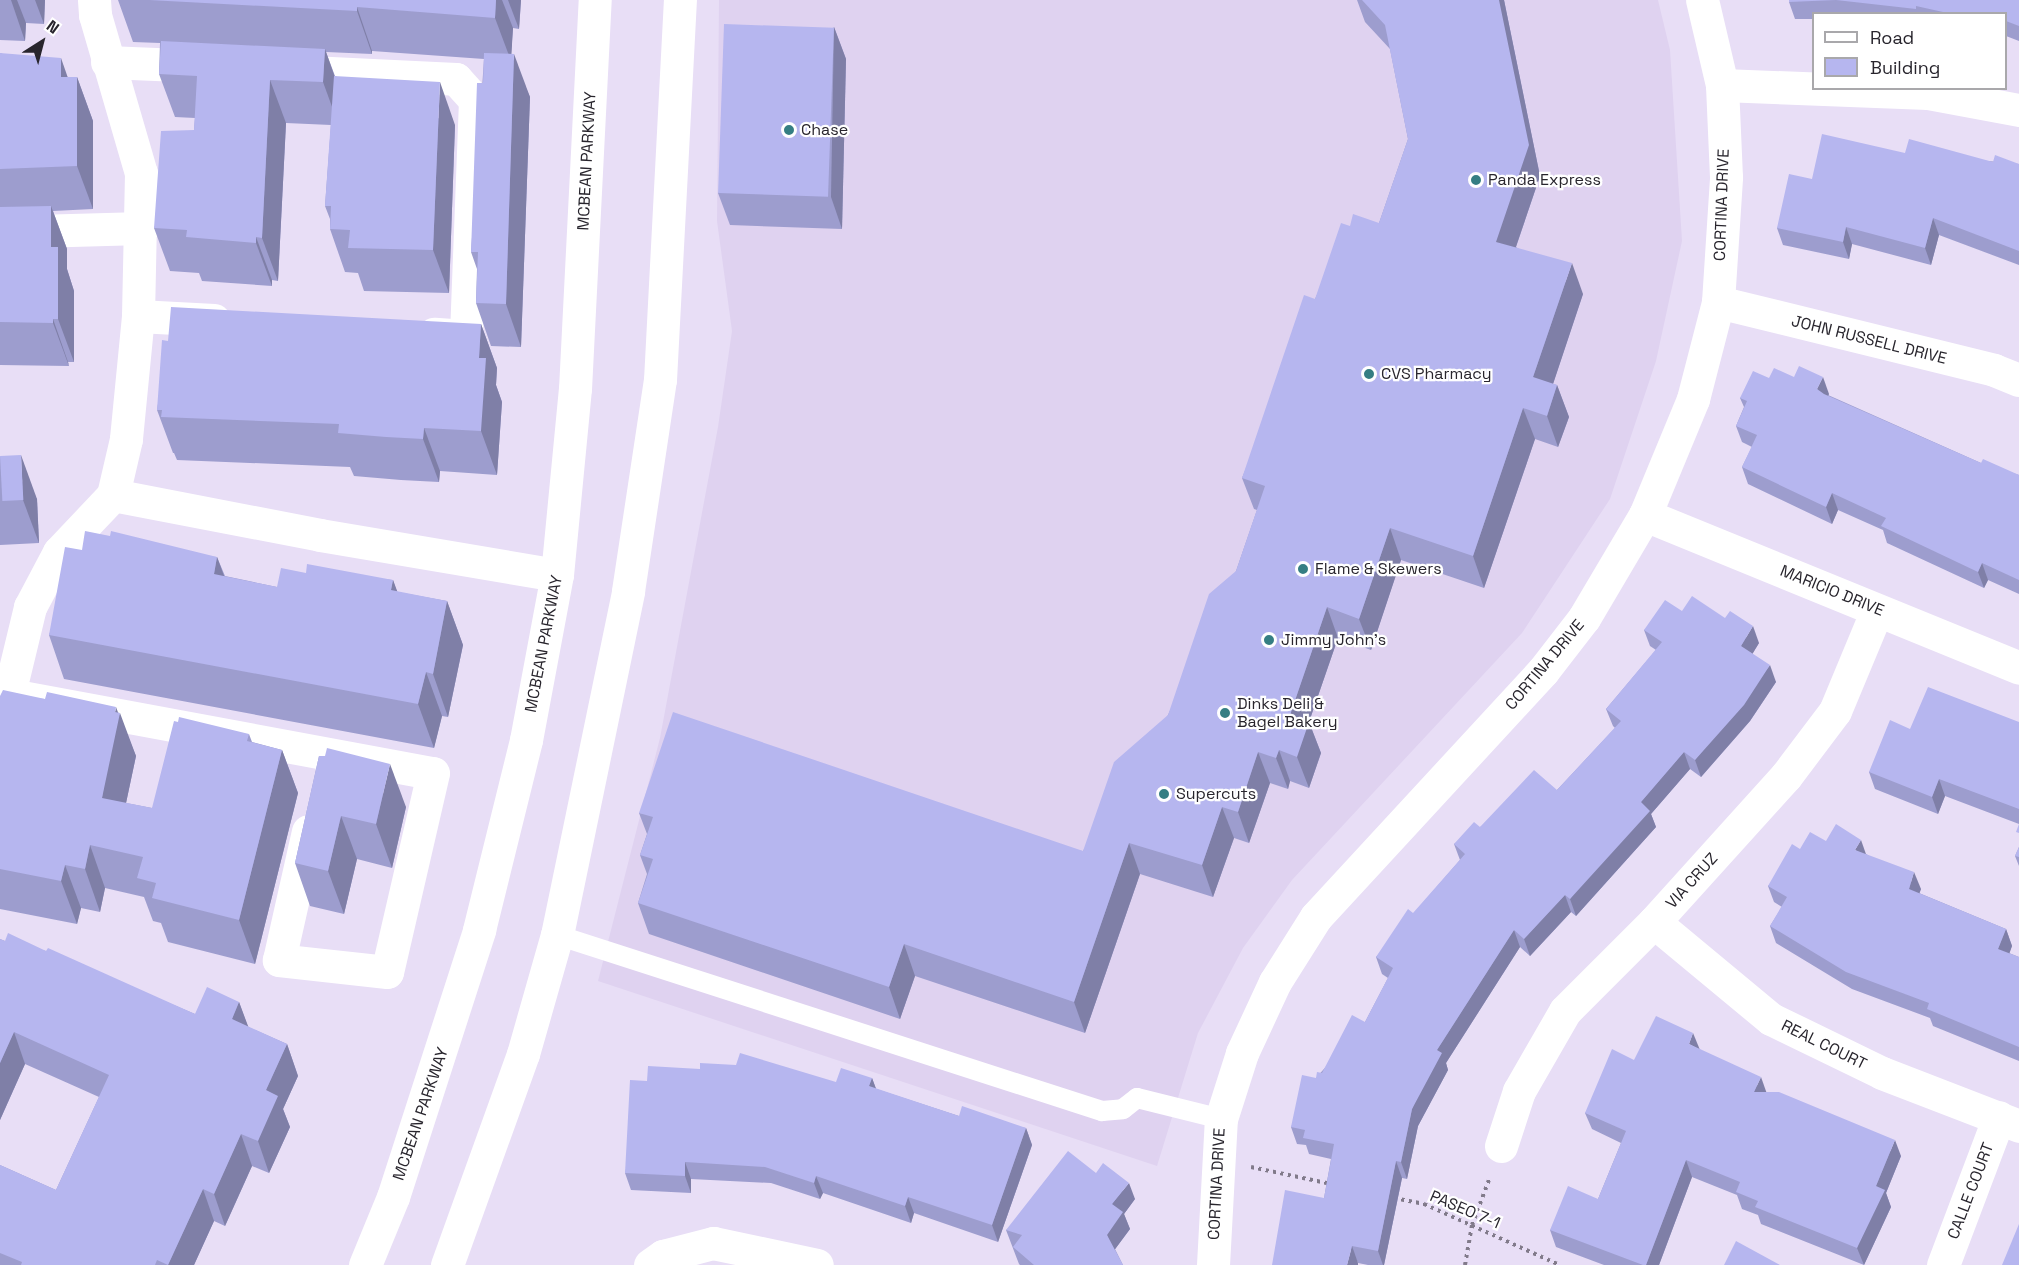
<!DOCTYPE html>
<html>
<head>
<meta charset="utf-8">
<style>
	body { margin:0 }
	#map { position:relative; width:2019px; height:1265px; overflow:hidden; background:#e8def6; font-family:"Space Grotesk",sans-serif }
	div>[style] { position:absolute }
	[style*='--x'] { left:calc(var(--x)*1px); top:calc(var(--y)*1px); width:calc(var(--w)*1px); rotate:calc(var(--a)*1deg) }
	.built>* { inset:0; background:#dfd2f0 }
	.path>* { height:4px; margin-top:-2px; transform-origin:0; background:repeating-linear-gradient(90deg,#817a8a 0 3px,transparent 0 7.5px) }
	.lane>* { height:20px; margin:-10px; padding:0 10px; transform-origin:10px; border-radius:10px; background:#fff }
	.street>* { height:33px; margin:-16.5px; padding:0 16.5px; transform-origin:16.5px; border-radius:16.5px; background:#fff }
	.secondary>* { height:33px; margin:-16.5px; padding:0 16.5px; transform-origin:16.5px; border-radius:16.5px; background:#fff }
	.wall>* { inset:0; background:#9d9dce }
	.shaded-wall>* { inset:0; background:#7f7fa7 }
	.building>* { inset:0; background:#b6b6ef; transform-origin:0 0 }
	.dots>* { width:16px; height:16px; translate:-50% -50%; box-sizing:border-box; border:3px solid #fff; border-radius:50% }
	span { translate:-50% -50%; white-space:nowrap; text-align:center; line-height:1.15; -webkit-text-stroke:4.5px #fff; paint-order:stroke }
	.poi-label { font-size:16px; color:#28252d }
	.left { translate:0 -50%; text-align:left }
	.street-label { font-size:16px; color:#28252d }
	.legend { position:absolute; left:1812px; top:12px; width:195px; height:78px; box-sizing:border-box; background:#fff; border:2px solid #a9a8ab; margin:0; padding:8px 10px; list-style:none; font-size:18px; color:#28252d }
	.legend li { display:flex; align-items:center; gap:12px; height:30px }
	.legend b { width:30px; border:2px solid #a9a8ab }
	.north { position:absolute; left:12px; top:12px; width:60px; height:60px; -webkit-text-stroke:4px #fff; paint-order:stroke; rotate:36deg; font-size:16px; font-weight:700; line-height:24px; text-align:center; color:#28252d }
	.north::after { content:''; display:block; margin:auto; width:21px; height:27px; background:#28252d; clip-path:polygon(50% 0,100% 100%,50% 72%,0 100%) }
</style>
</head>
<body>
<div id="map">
	<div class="built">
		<i style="clip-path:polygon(719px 0,1658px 0,1670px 50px,1682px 241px,1656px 361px,1610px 499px,1522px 633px,1292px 880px,1243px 948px,1198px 1033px,1157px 1166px,598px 981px,660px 738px,718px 427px,732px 331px,717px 221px)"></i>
	</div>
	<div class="path">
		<i style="--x:1251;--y:1167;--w:82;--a:12"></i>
		<i style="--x:1394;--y:1198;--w:31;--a:11"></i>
		<i style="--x:1424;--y:1204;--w:149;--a:24.2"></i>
		<i style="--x:1465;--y:1265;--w:41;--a:-80.1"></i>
		<i style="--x:1472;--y:1225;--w:51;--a:-69.4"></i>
	</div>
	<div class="lane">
		<i style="--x:557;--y:935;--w:573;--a:17.9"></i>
		<i style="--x:1102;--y:1111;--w:21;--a:-5"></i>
		<i style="--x:1123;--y:1109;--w:18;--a:-38"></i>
		<i style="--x:1137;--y:1098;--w:87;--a:14"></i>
	</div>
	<div class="street">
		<i style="--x:94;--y:0;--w:15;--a:86"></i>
		<i style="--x:95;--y:15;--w:165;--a:73.8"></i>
		<i style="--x:141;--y:173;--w:143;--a:91.2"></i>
		<i style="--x:138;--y:316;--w:124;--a:95.6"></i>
		<i style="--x:126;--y:439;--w:57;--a:103.1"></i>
		<i style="--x:113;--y:495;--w:211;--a:10.9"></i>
		<i style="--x:320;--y:535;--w:240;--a:9.6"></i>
		<i style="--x:107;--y:62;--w:97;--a:2.4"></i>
		<i style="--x:289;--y:71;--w:167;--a:2.7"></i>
		<i style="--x:456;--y:79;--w:28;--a:48"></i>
		<i style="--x:475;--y:100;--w:236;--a:92.2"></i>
		<i style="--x:466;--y:336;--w:32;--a:-176"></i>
		<i style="--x:1722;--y:85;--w:206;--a:2.2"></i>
		<i style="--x:1928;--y:93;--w:93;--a:10.6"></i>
		<i style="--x:0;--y:232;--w:142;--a:-1.6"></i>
		<i style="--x:1718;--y:302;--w:284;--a:13.8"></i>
		<i style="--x:1994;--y:370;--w:27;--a:22"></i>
		<i style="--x:138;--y:316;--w:76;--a:3"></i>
		<i style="--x:1645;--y:515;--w:404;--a:22.2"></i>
		<i style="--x:0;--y:693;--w:440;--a:10.5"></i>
		<i style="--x:433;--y:773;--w:204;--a:103"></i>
		<i style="--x:387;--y:972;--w:109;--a:-173.7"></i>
		<i style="--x:279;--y:960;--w:132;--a:-77.3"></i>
		<i style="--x:0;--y:731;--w:128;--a:-76.4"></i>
		<i style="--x:30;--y:607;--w:62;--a:-62.2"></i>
		<i style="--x:59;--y:552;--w:79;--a:-46.5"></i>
		<i style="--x:1654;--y:922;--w:152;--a:39.7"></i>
		<i style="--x:1771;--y:1019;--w:123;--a:25.9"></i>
		<i style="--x:1882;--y:1073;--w:147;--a:21.1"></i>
		<i style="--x:1501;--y:1146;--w:58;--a:-71.9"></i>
		<i style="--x:1519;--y:1091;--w:92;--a:-60.1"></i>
		<i style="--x:1565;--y:1011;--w:126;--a:-45"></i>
		<i style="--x:1654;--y:922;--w:197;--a:-47.9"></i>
		<i style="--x:1786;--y:776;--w:81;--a:-53"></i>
		<i style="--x:1835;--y:711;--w:109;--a:-67.4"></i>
		<i style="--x:650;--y:1265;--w:16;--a:-35"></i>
		<i style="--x:663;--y:1256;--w:52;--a:-14.6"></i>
		<i style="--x:713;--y:1243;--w:106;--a:11.9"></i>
		<i style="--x:1213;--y:1265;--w:146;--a:-86.9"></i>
		<i style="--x:1221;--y:1119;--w:69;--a:-72.3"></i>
		<i style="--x:1242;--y:1053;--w:78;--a:-65.1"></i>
		<i style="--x:1275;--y:982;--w:77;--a:-57.8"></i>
		<i style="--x:1316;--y:917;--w:335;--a:-47.3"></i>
		<i style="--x:1543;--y:671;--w:67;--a:-52.3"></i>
		<i style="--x:1584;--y:618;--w:120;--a:-59.4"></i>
		<i style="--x:1645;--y:515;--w:126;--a:-67.5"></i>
		<i style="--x:1693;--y:399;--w:100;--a:-75.5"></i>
		<i style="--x:1718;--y:302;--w:125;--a:-86.3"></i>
		<i style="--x:1726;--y:177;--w:92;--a:-92.5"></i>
		<i style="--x:1722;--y:85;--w:87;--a:-103.2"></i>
		<i style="--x:1943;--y:1265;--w:158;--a:-69.3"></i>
	</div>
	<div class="secondary">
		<i style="--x:365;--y:1265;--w:74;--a:-67.6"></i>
		<i style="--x:393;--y:1197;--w:281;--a:-72.1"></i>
		<i style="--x:479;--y:930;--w:196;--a:-76.1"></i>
		<i style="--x:526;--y:740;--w:168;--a:-79.4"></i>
		<i style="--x:557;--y:575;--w:187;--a:-84.5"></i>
		<i style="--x:575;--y:389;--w:390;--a:-87.1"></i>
		<i style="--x:447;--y:1265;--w:224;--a:-70.2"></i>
		<i style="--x:523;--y:1054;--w:124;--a:-74.1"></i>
		<i style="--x:557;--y:935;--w:351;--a:-78.3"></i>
		<i style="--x:628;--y:591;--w:213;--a:-81.4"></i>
		<i style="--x:660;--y:380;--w:381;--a:-87"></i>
	</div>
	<div class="wall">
		<i style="clip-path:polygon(0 0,45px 0,44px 24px,26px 23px,25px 41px,0 40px)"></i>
		<i style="clip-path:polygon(118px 0,521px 0,519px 29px,513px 28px,511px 54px,530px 97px,521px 347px,491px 346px,476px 303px,477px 269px,471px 252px,484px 59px,372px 51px,372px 54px,326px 52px,335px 76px,455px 125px,449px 293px,364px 291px,358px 273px,345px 272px,330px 229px,330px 219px,325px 206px,331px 125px,286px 123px,278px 281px,272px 280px,272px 286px,202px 281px,199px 273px,170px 271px,154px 228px,194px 130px,195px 118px,175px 117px,159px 74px,160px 43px,133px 42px)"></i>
		<i style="clip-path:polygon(1357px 0,1504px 0,1540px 176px,1516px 247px,1583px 294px,1553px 384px,1557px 385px,1569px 417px,1558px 447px,1535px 439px,1484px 588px,1401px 560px,1371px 650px,1338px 638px,1309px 722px,1321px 753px,1309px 788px,1290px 781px,1288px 789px,1270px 783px,1249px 843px,1234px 838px,1213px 897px,1140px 874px,1085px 1033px,915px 976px,900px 1019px,649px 934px,638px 903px,647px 874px,640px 855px,647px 834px,639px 813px,1083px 851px,1168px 715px,1236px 571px,1257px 510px,1254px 509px,1242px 478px,1315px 299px,1350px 226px,1379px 223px,1408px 139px,1390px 49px,1365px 22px)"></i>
		<i style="clip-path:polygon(1789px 0,2019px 0,2019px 41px,2006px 36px,2006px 14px,1814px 14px,1814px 19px,1795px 19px,1789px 2px)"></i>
		<i style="clip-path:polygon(834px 27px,846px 59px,842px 229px,730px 225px,718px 193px)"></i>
		<i style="clip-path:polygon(0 53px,68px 77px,77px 77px,93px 121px,93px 209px,53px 211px,67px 249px,67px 269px,74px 291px,74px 362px,68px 362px,69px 366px,0 365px)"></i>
		<i style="clip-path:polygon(1905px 153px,2019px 164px,2019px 265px,1939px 235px,1931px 265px,1852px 244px,1849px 259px,1783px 245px,1777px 228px,1812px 179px)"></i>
		<i style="clip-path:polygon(481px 324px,497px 368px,496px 385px,502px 402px,497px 475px,440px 471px,439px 482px,401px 480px,354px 476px,350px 467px,177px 460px,174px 453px,173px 453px,157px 410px,168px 341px)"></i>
		<i style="clip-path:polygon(1769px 378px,1829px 394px,1828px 395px,1981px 463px,2019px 475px,2019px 594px,1988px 580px,1984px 588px,1887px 543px,1883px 530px,1838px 510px,1832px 524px,1748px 484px,1742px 467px,1752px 447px,1742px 442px,1736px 426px,1744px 407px,1740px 398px)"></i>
		<i style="clip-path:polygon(0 456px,37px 499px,39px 543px,0 545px)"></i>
		<i style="clip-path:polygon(82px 550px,217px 557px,225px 576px,277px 587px,306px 573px,393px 580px,397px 592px,447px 601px,463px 645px,448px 717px,442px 716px,434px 748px,64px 679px,49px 635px)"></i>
		<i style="clip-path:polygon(1682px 611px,1759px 643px,1752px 654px,1776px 682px,1750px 721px,1701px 777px,1690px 769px,1651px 814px,1656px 827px,1576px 916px,1571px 912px,1530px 956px,1520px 947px,1446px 1063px,1448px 1070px,1418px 1126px,1407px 1179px,1402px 1178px,1384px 1265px,1368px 1265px,1358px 1263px,1324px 1198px,1331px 1159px,1309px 1154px,1306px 1145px,1297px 1144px,1291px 1127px,1316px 1078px,1365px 1022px,1388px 978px,1382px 974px,1376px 957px,1460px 860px,1454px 844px,1480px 827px,1557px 790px,1615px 728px,1613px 726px,1606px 709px,1656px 650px,1650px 646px,1644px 630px)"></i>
		<i style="clip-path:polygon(0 696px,45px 699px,118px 712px,136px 756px,126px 803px,152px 808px,249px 734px,252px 742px,282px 750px,298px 793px,255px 964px,168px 942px,161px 923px,153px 921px,144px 897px,105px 888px,100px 912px,81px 908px,77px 924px,0 909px)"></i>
		<i style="clip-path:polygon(2019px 722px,2019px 824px,1945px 796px,1938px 814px,1875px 789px,1869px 772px,1910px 729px)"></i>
		<i style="clip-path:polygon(319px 756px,406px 807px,392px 868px,357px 859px,344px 914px,310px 906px,295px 863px)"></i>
		<i style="clip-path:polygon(2019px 847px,2019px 866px,2015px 856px)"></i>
		<i style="clip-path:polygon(1800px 849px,1866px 854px,1921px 889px,1919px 893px,2006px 929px,2012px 946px,2009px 953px,2019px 957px,2019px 1061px,1933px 1026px,1930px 1018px,1852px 989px,1776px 943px,1770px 926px,1782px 907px,1774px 902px,1768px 886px)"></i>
		<i style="clip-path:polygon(0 939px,5px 941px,46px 951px,195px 1014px,239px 1002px,248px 1027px,287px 1044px,298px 1076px,283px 1109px,290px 1127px,269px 1173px,252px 1166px,225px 1226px,214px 1221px,194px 1265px,0 1265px,0 1165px,56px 1190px,99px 1097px,25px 1064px,0 1120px)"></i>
		<i style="clip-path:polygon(1699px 1049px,1766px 1092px,1901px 1156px,1886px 1193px,1891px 1207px,1864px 1265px,1761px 1224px,1758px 1215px,1742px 1209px,1737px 1195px,1692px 1177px,1659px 1265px,1604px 1265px,1556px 1247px,1550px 1230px,1598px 1199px,1621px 1143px,1592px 1129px,1585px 1113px,1634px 1060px)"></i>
		<i style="clip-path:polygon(872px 1078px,876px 1089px,959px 1116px,1026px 1128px,1032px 1145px,998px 1242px,914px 1213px,911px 1223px,823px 1193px,820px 1199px,771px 1183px,691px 1179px,691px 1193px,631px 1190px,625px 1173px,647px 1081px,836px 1082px)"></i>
		<i style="clip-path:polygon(1096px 1173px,1135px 1199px,1124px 1214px,1130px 1229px,1115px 1249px,1123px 1265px,1020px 1265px,1019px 1264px,1006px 1230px)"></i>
	</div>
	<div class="shaded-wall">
		<i style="clip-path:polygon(11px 0,17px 0,26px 23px,25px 41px)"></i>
		<i style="clip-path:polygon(35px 0,45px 0,44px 24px)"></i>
		<i style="clip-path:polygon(496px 0,502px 0,513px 28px,511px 61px,495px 18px)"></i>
		<i style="clip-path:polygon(508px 0,521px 0,519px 29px)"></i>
		<i style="clip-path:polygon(1499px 0,1504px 0,1540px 176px,1507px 273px,1496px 242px)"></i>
		<i style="clip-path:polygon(357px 7px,372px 51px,372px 54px,357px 11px)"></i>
		<i style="clip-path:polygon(834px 27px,846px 59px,842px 229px,831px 197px)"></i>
		<i style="clip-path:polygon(325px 49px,340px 92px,339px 126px,323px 82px)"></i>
		<i style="clip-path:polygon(514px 54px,530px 97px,521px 347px,506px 304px)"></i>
		<i style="clip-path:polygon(61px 58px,76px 101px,61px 77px)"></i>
		<i style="clip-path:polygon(77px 77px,93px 121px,93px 209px,77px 166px)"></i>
		<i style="clip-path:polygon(270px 80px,286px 123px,278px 281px,262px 238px)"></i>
		<i style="clip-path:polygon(440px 82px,455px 125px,449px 293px,433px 250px)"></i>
		<i style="clip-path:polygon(51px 206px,67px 249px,67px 269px,74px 291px,74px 362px,58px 319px,51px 247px)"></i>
		<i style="clip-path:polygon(1933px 218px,1939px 235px,1931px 265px,1925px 248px)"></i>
		<i style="clip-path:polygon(1846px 227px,1852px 244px,1849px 259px,1843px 242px)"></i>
		<i style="clip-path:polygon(256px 237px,272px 280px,272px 286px,256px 243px)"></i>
		<i style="clip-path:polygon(1572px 263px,1583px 294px,1545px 408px,1533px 377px)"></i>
		<i style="clip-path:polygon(53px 319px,68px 362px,69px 366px,53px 323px)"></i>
		<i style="clip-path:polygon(481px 324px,497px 368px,496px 385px,502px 402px,497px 475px,481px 431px,479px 358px)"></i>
		<i style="clip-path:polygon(1823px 377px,1829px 394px,1823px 406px,1817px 389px)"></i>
		<i style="clip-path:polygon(1557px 385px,1569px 417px,1558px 447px,1547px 416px)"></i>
		<i style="clip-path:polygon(1523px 408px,1535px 439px,1484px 588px,1473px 556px)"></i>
		<i style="clip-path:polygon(424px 428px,440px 471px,439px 482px,423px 439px)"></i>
		<i style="clip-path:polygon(21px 455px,37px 499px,39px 543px,23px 500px)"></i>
		<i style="clip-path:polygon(1832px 493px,1838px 510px,1832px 524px,1826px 507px)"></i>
		<i style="clip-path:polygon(1390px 528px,1401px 560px,1371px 650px,1359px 619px)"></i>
		<i style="clip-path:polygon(217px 557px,233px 600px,214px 574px)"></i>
		<i style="clip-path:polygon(1982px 563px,1988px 580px,1984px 588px,1978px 572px)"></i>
		<i style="clip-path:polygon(393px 580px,409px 623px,391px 590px)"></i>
		<i style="clip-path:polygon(447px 601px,463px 645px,448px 717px,433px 674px)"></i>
		<i style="clip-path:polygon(1327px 607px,1338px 638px,1309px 722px,1321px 753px,1309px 788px,1297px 757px,1290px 715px)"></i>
		<i style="clip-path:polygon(1753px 626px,1759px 643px,1747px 663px,1741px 646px)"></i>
		<i style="clip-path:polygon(1770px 665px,1776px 682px,1750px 721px,1701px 777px,1695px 760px)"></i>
		<i style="clip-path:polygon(426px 672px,442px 716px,434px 748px,418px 704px)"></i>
		<i style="clip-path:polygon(116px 707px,119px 715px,120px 713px,136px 756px,118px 841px,102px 798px)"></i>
		<i style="clip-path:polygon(282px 750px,298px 793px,255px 964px,239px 920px)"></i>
		<i style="clip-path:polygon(1279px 750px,1290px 781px,1288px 789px,1276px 758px)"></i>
		<i style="clip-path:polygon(1258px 752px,1270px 783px,1249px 843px,1238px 812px)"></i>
		<i style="clip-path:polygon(1684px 752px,1690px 769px,1651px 814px,1656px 827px,1576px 916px,1570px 899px,1641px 802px)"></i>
		<i style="clip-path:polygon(390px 764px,406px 807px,392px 868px,376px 824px)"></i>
		<i style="clip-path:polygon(1939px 779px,1945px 796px,1938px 814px,1932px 797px)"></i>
		<i style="clip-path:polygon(1222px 807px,1234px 838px,1213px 897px,1202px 865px)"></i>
		<i style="clip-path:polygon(341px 816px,357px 859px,344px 914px,328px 871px)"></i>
		<i style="clip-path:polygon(1861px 840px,1867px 857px,1855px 850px)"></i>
		<i style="clip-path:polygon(1129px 843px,1140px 874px,1085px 1033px,1074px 1002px)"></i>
		<i style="clip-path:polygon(90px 845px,105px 888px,100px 912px,85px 869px)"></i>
		<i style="clip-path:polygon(65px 865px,81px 908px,77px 924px,61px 881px)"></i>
		<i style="clip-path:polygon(1914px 872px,1921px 889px,1915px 906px,1909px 889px)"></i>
		<i style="clip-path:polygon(1565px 895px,1571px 912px,1530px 956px,1524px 939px)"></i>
		<i style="clip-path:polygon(2006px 929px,2012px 946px,2005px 966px,1998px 949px)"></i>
		<i style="clip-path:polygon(1514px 930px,1520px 947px,1446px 1063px,1448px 1070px,1418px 1126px,1407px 1179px,1401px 1162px,1412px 1109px,1437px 1050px)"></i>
		<i style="clip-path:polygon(904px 944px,915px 976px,900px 1019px,889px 987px)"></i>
		<i style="clip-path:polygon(239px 1002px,251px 1034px,232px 1019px)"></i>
		<i style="clip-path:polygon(14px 1032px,25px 1064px,0 1120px,0 1063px)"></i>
		<i style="clip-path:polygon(1693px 1033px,1700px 1050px,1689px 1044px)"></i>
		<i style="clip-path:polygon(287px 1044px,298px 1076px,283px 1109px,290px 1127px,269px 1173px,258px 1141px,266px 1090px)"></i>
		<i style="clip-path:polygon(1761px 1077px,1767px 1094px,1754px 1092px)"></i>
		<i style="clip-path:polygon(872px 1078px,878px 1094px,869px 1086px)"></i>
		<i style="clip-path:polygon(1026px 1128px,1032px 1145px,998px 1242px,992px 1225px)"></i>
		<i style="clip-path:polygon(241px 1134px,252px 1166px,225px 1226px,214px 1194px)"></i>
		<i style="clip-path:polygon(1895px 1140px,1901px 1156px,1886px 1193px,1891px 1207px,1864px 1265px,1857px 1248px,1876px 1186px)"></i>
		<i style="clip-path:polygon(1686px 1160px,1692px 1177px,1659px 1265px,1646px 1265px)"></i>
		<i style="clip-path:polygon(1396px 1161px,1402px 1178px,1384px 1265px,1383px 1265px,1378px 1251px)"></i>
		<i style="clip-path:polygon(685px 1162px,691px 1179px,691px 1193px,685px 1176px)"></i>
		<i style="clip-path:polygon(816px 1176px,823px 1193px,820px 1199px,814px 1183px)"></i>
		<i style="clip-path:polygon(1129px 1183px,1135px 1199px,1124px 1214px,1130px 1229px,1113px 1252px,1107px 1235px,1112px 1204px)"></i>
		<i style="clip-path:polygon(203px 1189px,214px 1221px,194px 1265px,168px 1265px)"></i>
		<i style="clip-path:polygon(908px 1197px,914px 1213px,911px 1223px,905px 1206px)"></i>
		<i style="clip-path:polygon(1352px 1246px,1358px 1263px,1358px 1265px,1347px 1265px)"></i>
	</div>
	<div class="building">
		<i style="clip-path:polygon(149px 0,496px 0,495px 18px,357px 7px,357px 11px)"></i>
		<i style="clip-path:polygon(1362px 0,1499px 0,1529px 145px,1496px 242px,1572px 263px,1533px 377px,1557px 385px,1547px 416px,1523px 408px,1473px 556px,1390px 528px,1359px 619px,1327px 607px,1290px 715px,1309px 722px,1297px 757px,1279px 750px,1276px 758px,1258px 752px,1238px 812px,1222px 807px,1202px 865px,1129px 843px,1074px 1002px,904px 944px,889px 987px,638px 903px,653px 859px,640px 855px,653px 817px,639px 813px,673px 712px,1083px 851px,1114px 762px,1168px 715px,1209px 594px,1236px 571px,1265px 486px,1242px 478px,1304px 295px,1315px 299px,1341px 223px,1350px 226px,1353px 214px,1379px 223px,1408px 139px,1385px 25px)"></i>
		<i style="clip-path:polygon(1789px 0,2019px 0,2019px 26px,2006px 21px,2006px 14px,1952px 14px,1916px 6px,1916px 9px,1836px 0,1789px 2px)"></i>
		<i style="left:724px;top:24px;width:110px;height:169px;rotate:2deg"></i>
		<i style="clip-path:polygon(161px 41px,325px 49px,323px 82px,270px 80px,262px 238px,256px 237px,256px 243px,186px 237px,187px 230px,154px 228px,161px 131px,194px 130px,197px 76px,159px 74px)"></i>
		<i style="clip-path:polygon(0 53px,61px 58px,61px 77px,77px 77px,77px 166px,0 169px)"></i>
		<i style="clip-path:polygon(484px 53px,514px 54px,506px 304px,476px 303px,478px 252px,471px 252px,477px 83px,483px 83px)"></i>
		<i style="clip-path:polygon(334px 76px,440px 82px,433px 250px,348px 248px,350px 230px,330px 229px,331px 206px,325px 206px)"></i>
		<i style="clip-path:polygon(1822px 134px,1905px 153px,1909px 139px,1993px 162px,1995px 155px,2019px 164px,2019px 251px,1933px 218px,1925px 248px,1846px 227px,1843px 242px,1777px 228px,1789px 174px,1812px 179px)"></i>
		<i style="clip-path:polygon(51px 206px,51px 247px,58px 247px,58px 319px,53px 319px,53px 323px,0 322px,0 207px)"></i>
		<i style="clip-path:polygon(171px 307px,481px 324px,479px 358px,486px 358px,481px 431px,424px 428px,423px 439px,386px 437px,338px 433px,339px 424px,161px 417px,162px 410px,157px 410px,162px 340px,168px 341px)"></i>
		<i style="clip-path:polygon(1799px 366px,1823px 377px,1817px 389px,1824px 394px,1981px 463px,1983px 459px,2019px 475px,2019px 580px,1982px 563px,1978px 572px,1881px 526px,1886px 518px,1832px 493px,1826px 507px,1742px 467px,1757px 435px,1736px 426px,1747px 401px,1740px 398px,1753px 371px,1769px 378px,1774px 368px,1794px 377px)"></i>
		<i style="left:21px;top:455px;width:45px;height:21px;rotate:87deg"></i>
		<i style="clip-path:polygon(85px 531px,110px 536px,111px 531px,217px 557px,214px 574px,277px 587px,281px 568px,306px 573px,307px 564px,393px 580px,391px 590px,447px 601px,433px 674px,426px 672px,418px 704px,49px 635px,65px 547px,82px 550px)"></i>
		<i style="clip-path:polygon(1692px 596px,1725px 618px,1730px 611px,1753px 626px,1741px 646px,1770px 665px,1744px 705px,1695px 760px,1684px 752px,1641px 802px,1650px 811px,1570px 899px,1565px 895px,1524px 939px,1514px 930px,1437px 1050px,1442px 1053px,1412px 1109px,1401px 1162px,1396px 1161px,1378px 1251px,1352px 1246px,1347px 1265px,1272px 1265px,1285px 1190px,1324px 1198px,1334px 1144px,1303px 1138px,1305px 1130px,1291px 1127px,1302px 1075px,1316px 1078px,1317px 1072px,1322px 1073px,1352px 1015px,1365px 1022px,1393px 968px,1376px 957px,1408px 909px,1413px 913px,1465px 854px,1454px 844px,1474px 822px,1480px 827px,1534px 770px,1557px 790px,1621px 721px,1606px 709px,1662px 642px,1644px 630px,1665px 600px,1682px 611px)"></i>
		<i style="clip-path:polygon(1928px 687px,2019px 722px,2019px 809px,1939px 779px,1932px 797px,1869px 772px,1890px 720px,1910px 729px)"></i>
		<i style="clip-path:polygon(3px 690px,45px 699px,47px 692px,116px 707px,115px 712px,120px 713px,102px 798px,152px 808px,174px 721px,178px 722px,179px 717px,249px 734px,247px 741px,282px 750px,239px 920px,152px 898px,156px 883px,137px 878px,143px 857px,90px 845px,85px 869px,65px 865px,61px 881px,0 869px,0 696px)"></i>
		<i style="clip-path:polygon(327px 748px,390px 764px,376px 824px,341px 816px,328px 871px,295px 863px,319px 756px,325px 756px)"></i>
		<i style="clip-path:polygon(1836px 824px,1861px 840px,1855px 850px,1914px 872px,1909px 889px,2006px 929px,1998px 949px,2019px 957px,2019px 1047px,1927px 1009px,1929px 1003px,1846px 972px,1770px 926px,1787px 897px,1768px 886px,1792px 844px,1800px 849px,1810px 832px,1826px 841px)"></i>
		<i style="clip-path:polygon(2019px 824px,2019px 833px,2016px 832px)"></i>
		<i style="clip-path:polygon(2019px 847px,2019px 857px,2015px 856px)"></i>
		<i style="clip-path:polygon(8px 933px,46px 951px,48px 948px,195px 1014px,207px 987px,239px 1002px,232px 1019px,287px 1044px,266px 1090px,278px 1096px,258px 1141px,241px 1134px,214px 1194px,203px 1189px,168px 1265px,157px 1260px,155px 1265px,21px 1265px,22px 1262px,0 1253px,0 1165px,56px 1190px,109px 1075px,14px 1032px,0 1063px,0 939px,5px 941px)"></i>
		<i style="clip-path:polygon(1656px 1016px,1693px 1033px,1689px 1044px,1761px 1077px,1754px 1092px,1779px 1092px,1895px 1140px,1876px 1186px,1885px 1190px,1857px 1248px,1755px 1207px,1758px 1201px,1736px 1192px,1740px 1182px,1686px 1160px,1646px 1265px,1643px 1265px,1550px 1230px,1568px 1186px,1598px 1199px,1626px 1131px,1585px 1113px,1612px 1049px,1634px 1060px)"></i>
		<i style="clip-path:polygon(740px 1053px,836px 1082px,841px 1068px,872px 1078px,869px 1086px,959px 1116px,962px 1106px,1026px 1128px,992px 1225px,908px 1197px,905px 1206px,816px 1176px,814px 1183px,765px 1167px,685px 1162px,685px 1176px,625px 1173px,630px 1080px,647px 1081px,648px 1066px,700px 1069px,700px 1063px,736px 1065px)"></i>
		<i style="clip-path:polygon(1068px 1151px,1096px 1173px,1103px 1163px,1129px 1183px,1112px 1204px,1123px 1212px,1107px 1235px,1123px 1265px,1034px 1265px,1013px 1247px,1022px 1235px,1006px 1230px)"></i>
		<i style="clip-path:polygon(2019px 1224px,2019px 1265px,2002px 1265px)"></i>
		<i style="clip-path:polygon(1736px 1241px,1780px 1265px,1724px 1265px)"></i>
	</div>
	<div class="dots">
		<i style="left:789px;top:130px;background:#357e83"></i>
		<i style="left:1476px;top:180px;background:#357e83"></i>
		<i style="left:1369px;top:374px;background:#357e83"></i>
		<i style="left:1303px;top:569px;background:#357e83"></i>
		<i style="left:1269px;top:640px;background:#357e83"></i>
		<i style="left:1225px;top:713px;background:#357e83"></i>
		<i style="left:1164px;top:794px;background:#357e83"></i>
	</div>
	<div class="poi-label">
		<span class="left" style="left:801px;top:130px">Chase</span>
		<span class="left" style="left:1488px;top:180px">Panda Express</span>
		<span class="left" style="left:1381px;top:374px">CVS Pharmacy</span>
		<span class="left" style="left:1315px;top:569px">Flame &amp; Skewers</span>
		<span class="left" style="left:1281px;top:640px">Jimmy John's</span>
		<span class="left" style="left:1237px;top:713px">Dinks Deli &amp;<br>Bagel Bakery</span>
		<span class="left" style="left:1176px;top:794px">Supercuts</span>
	</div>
	<div class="street-label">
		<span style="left:587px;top:161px;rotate:-87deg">MCBEAN PARKWAY</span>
		<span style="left:1722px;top:205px;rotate:-88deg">CORTINA DRIVE</span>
		<span style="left:1869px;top:340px;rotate:14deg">JOHN RUSSELL DRIVE</span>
		<span style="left:1832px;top:591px;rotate:22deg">MARICIO DRIVE</span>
		<span style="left:544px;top:644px;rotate:-79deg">MCBEAN PARKWAY</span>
		<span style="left:1545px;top:665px;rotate:-50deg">CORTINA DRIVE</span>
		<span style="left:1692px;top:881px;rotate:-48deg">VIA CRUZ</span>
		<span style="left:1824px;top:1045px;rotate:26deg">REAL COURT</span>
		<span style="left:421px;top:1114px;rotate:-71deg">MCBEAN PARKWAY</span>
		<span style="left:1217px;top:1184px;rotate:-87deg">CORTINA DRIVE</span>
		<span style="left:1971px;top:1191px;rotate:-69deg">CALLE COURT</span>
		<span style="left:1465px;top:1210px;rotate:23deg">PASEO 7-1</span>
	</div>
	<ul class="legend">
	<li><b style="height:8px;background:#fff"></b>Road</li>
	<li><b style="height:16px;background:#b6b6ef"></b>Building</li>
	</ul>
	<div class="north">N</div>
</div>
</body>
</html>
